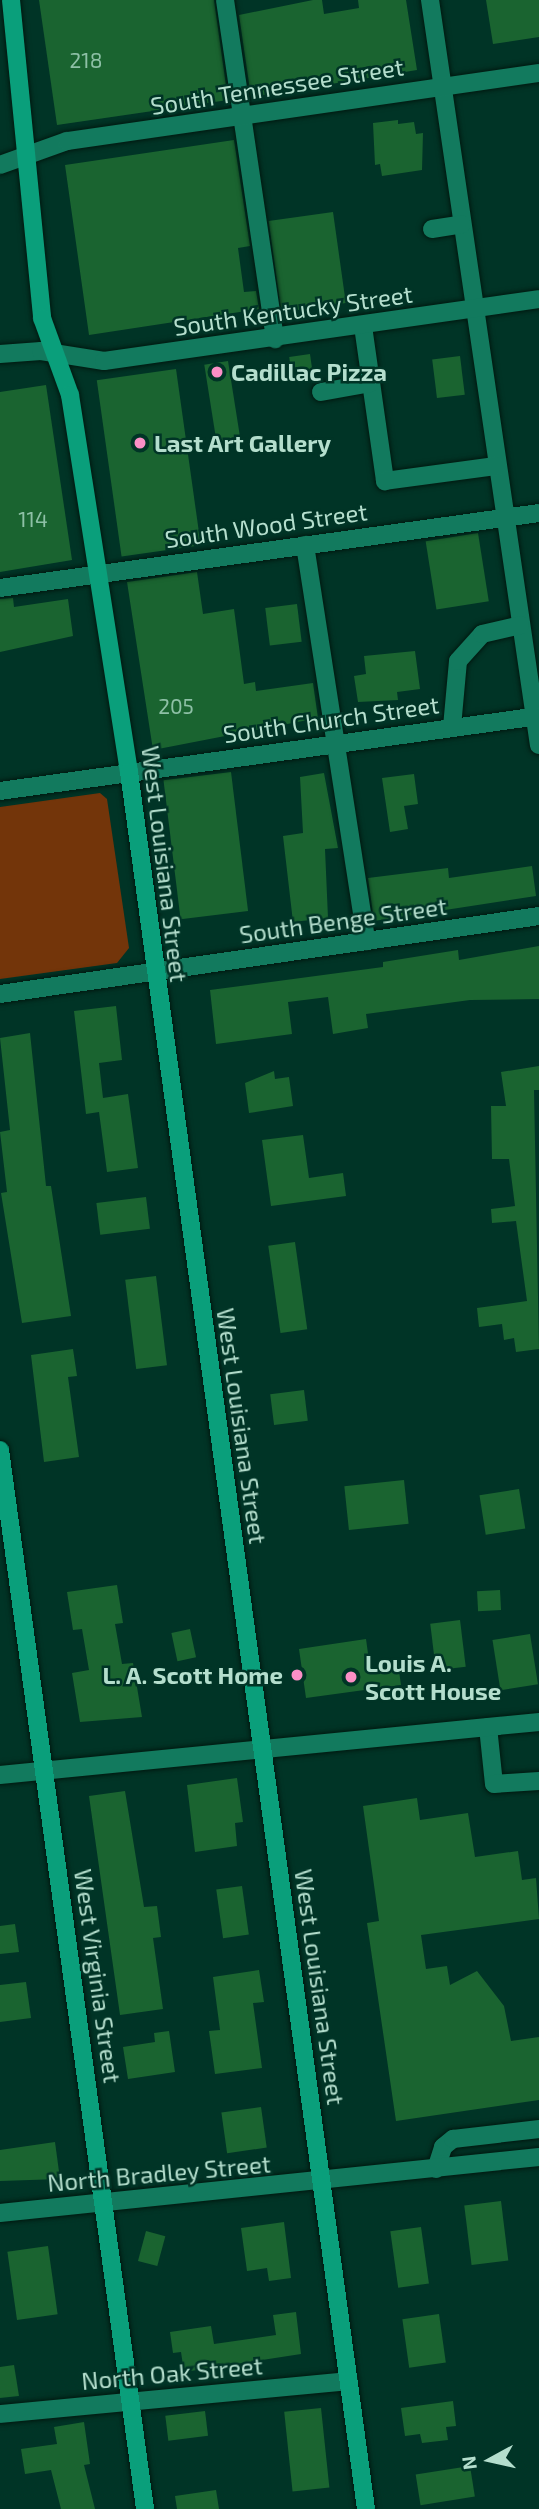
<!DOCTYPE html>
<html>
<head>
<meta charset="utf-8">
<style>
	body { margin:0 }
	#map { position:relative; width:539px; height:2509px; overflow:hidden; background:#003426; font-family:"Exo 2",sans-serif }
	div>[style] { position:absolute }
	[style*='--x'] { left:calc(var(--x)*1px); top:calc(var(--y)*1px); width:calc(var(--w)*1px); rotate:calc(var(--a)*1deg) }
	.green>* { inset:0; background:#73350a }
	.building>* { inset:0; background:#1a6430; transform-origin:0 0 }
	.roads { filter:drop-shadow(0 0 2px #001910) drop-shadow(0 0 2px #001910) }
	.minor>* { height:18px; margin:-9px; padding:0 9px; transform-origin:9px; border-radius:9px; background:#127a5e }
	.major>* { height:18px; margin:-9px; padding:0 9px; transform-origin:9px; border-radius:9px; background:#0a9f7b }
	.dots>* { width:19px; height:19px; translate:-50% -50%; box-sizing:border-box; border:4px solid #003426; border-radius:50% }
	span { translate:-50% -50%; white-space:nowrap; text-align:center; line-height:1.15; -webkit-text-stroke:5px #003426; paint-order:stroke }
	.number-label { font-size:21px; color:#8ec0a6 }
	.number-label span { -webkit-text-stroke-width:0 }
	.street-label { font-size:24px; color:#b4decd }
	.poi-label { font-size:24px; color:#b4decd; font-weight:700 }
	.left { translate:0 -50%; text-align:left }
	.right { translate:-100% -50%; text-align:right }
	.north { position:absolute; left:455px; top:2425px; width:70px; height:70px; -webkit-text-stroke:5px #003426; paint-order:stroke; rotate:262deg; font-size:19px; font-weight:700; line-height:28px; text-align:center; color:#b4decd }
	.north::after { content:''; display:block; margin:auto; width:24px; height:32px; background:#b4decd; clip-path:polygon(50% 0,100% 100%,50% 72%,0 100%) }
</style>
</head>
<body>
<div id="map">
	<div class="green">
		<i style="clip-path:polygon(100px 793px,107px 799px,129px 948px,117px 963px,0 979px,0 807px)"></i>
	</div>
	<div class="building">
		<i style="clip-path:polygon(39px 0,214px 0,228px 100px,57px 125px)"></i>
		<i style="clip-path:polygon(313px 0,322px 0,324px 14px,359px 8px,358px 0,406px 0,417px 70px,251px 97px,239px 15px)"></i>
		<i style="clip-path:polygon(486px 0,539px 0,539px 37px,493px 44px)"></i>
		<i style="clip-path:polygon(398px 120px,398px 124px,414px 122px,416px 134px,423px 133px,422px 170px,382px 176px,380px 164px,375px 165px,373px 123px)"></i>
		<i style="clip-path:polygon(234px 140px,250px 246px,238px 248px,244px 292px,256px 291px,259px 309px,89px 335px,65px 165px)"></i>
		<i style="left:333px;top:212px;width:92px;height:65px;rotate:82deg"></i>
		<i style="left:310px;top:354px;width:22px;height:21px;rotate:82deg"></i>
		<i style="left:460px;top:356px;width:39px;height:28px;rotate:83deg"></i>
		<i style="left:228px;top:361px;width:78px;height:24px;rotate:81deg"></i>
		<i style="left:176px;top:369px;width:178px;height:80px;rotate:82deg"></i>
		<i style="clip-path:polygon(46px 385px,72px 560px,0 572px,0 392px)"></i>
		<i style="left:478px;top:533px;width:69px;height:53px;rotate:81deg"></i>
		<i style="clip-path:polygon(197px 572px,203px 614px,234px 609px,244px 684px,255px 682px,256px 691px,313px 683px,318px 718px,153px 750px,127px 582px)"></i>
		<i style="clip-path:polygon(13px 598px,14px 607px,68px 599px,73px 636px,0 652px,0 599px)"></i>
		<i style="left:297px;top:604px;width:38px;height:32px;rotate:83deg"></i>
		<i style="clip-path:polygon(415px 651px,420px 689px,397px 692px,398px 700px,358px 702px,354px 676px,366px 674px,364px 656px)"></i>
		<i style="left:231px;top:772px;width:140px;height:68px;rotate:83deg"></i>
		<i style="clip-path:polygon(324px 773px,338px 848px,325px 849px,328px 918px,293px 922px,283px 836px,303px 833px,300px 777px)"></i>
		<i style="clip-path:polygon(414px 774px,418px 804px,404px 806px,408px 829px,390px 832px,382px 778px)"></i>
		<i style="clip-path:polygon(532px 866px,536px 896px,374px 921px,368px 878px,448px 868px,449px 878px)"></i>
		<i style="clip-path:polygon(539px 946px,539px 999px,470px 1000px,366px 1014px,368px 1028px,333px 1034px,328px 997px,288px 1002px,292px 1034px,216px 1044px,210px 990px,383px 967px,383px 962px,458px 950px,459px 960px)"></i>
		<i style="clip-path:polygon(116px 1006px,122px 1060px,99px 1063px,103px 1098px,128px 1094px,138px 1168px,107px 1172px,99px 1112px,86px 1114px,74px 1011px)"></i>
		<i style="clip-path:polygon(30px 1033px,46px 1186px,51px 1186px,71px 1316px,22px 1323px,1px 1193px,7px 1192px,0 1132px,10px 1130px,0 1038px)"></i>
		<i style="clip-path:polygon(539px 1066px,539px 1090px,534px 1090px,539px 1349px,516px 1352px,514px 1338px,504px 1340px,502px 1324px,479px 1327px,477px 1308px,527px 1301px,516px 1221px,492px 1223px,491px 1209px,515px 1206px,509px 1159px,492px 1159px,491px 1106px,506px 1106px,501px 1072px)"></i>
		<i style="clip-path:polygon(274px 1071px,275px 1079px,289px 1077px,293px 1106px,249px 1113px,245px 1083px)"></i>
		<i style="clip-path:polygon(303px 1135px,309px 1178px,343px 1173px,346px 1196px,271px 1206px,262px 1140px)"></i>
		<i style="left:146px;top:1197px;width:32px;height:50px;rotate:83deg"></i>
		<i style="left:295px;top:1242px;width:88px;height:27px;rotate:82deg"></i>
		<i style="left:156px;top:1276px;width:90px;height:31px;rotate:83deg"></i>
		<i style="clip-path:polygon(73px 1349px,77px 1376px,68px 1377px,79px 1457px,44px 1462px,31px 1355px)"></i>
		<i style="left:304px;top:1390px;width:31px;height:34px;rotate:83deg"></i>
		<i style="left:404px;top:1480px;width:44px;height:60px;rotate:84deg"></i>
		<i style="left:519px;top:1489px;width:40px;height:40px;rotate:81deg"></i>
		<i style="clip-path:polygon(117px 1585px,123px 1623px,115px 1624px,122px 1664px,133px 1663px,142px 1717px,80px 1722px,72px 1673px,89px 1670px,82px 1629px,73px 1630px,67px 1592px)"></i>
		<i style="left:500px;top:1590px;width:20px;height:23px;rotate:87deg"></i>
		<i style="left:460px;top:1620px;width:47px;height:30px;rotate:83deg"></i>
		<i style="left:190px;top:1629px;width:29px;height:19px;rotate:78deg"></i>
		<i style="left:530px;top:1634px;width:51px;height:38px;rotate:81deg"></i>
		<i style="clip-path:polygon(366px 1639px,370px 1668px,398px 1664px,401px 1685px,306px 1698px,299px 1649px)"></i>
		<i style="clip-path:polygon(237px 1778px,243px 1822px,235px 1823px,237px 1846px,195px 1852px,187px 1785px)"></i>
		<i style="clip-path:polygon(125px 1791px,144px 1907px,157px 1906px,161px 1937px,153px 1938px,163px 2009px,120px 2015px,89px 1796px)"></i>
		<i style="clip-path:polygon(417px 1798px,420px 1820px,468px 1813px,475px 1857px,518px 1851px,522px 1880px,536px 1878px,539px 1919px,421px 1935px,426px 1969px,447px 1966px,450px 1985px,477px 1971px,504px 2006px,511px 2041px,539px 2037px,539px 2100px,396px 2121px,367px 1923px,379px 1921px,363px 1806px)"></i>
		<i style="left:242px;top:1886px;width:49px;height:26px;rotate:82deg"></i>
		<i style="clip-path:polygon(15px 1924px,19px 1952px,0 1954px,0 1926px)"></i>
		<i style="clip-path:polygon(259px 1970px,264px 2002px,253px 2003px,262px 2068px,215px 2074px,209px 2031px,220px 2030px,213px 1977px)"></i>
		<i style="clip-path:polygon(26px 1982px,31px 2018px,0 2022px,0 1985px)"></i>
		<i style="clip-path:polygon(169px 2031px,175px 2072px,128px 2079px,123px 2047px,155px 2042px,154px 2033px)"></i>
		<i style="left:261px;top:2107px;width:41px;height:40px;rotate:82deg"></i>
		<i style="clip-path:polygon(55px 2142px,60px 2179px,0 2181px,0 2150px)"></i>
		<i style="left:501px;top:2201px;width:60px;height:37px;rotate:83deg"></i>
		<i style="clip-path:polygon(284px 2222px,291px 2278px,269px 2281px,267px 2268px,247px 2271px,241px 2228px)"></i>
		<i style="left:421px;top:2227px;width:57px;height:31px;rotate:82deg"></i>
		<i style="left:146px;top:2231px;width:20px;height:31px;rotate:15deg"></i>
		<i style="left:48px;top:2246px;width:69px;height:41px;rotate:82deg"></i>
		<i style="clip-path:polygon(296px 2312px,301px 2354px,184px 2372px,181px 2352px,173px 2353px,170px 2332px,211px 2326px,214px 2344px,276px 2335px,273px 2315px)"></i>
		<i style="left:439px;top:2314px;width:49px;height:37px;rotate:82deg"></i>
		<i style="clip-path:polygon(14px 2365px,19px 2396px,0 2398px,0 2367px)"></i>
		<i style="clip-path:polygon(453px 2401px,456px 2426px,446px 2427px,448px 2440px,422px 2443px,420px 2434px,405px 2436px,401px 2408px)"></i>
		<i style="left:321px;top:2408px;width:80px;height:37px;rotate:84deg"></i>
		<i style="left:205px;top:2411px;width:25px;height:40px;rotate:83deg"></i>
		<i style="clip-path:polygon(84px 2422px,90px 2464px,84px 2465px,95px 2509px,61px 2509px,51px 2470px,25px 2474px,21px 2449px,57px 2444px,54px 2427px)"></i>
		<i style="left:470px;top:2466px;width:31px;height:55px;rotate:81deg"></i>
		<i style="clip-path:polygon(216px 2490px,219px 2509px,177px 2509px,175px 2496px)"></i>
	</div>
	<div class="roads">
		<div class="minor">
			<i style="--x:225;--y:0;--w:343;--a:81.6"></i>
			<i style="--x:430;--y:0;--w:753;--a:81.68"></i>
			<i style="--x:0;--y:165;--w:71;--a:-19.7"></i>
			<i style="--x:67;--y:141;--w:477;--a:-8.2"></i>
			<i style="--x:432;--y:229;--w:30;--a:-9"></i>
			<i style="--x:363;--y:326;--w:157;--a:81.9"></i>
			<i style="--x:385;--y:481;--w:112;--a:-7.7"></i>
			<i style="--x:0;--y:354;--w:41;--a:-4.2"></i>
			<i style="--x:41;--y:351;--w:64;--a:9"></i>
			<i style="--x:104;--y:361;--w:439;--a:-8.1"></i>
			<i style="--x:321;--y:392;--w:51;--a:-10.2"></i>
			<i style="--x:305;--y:545;--w:401;--a:81.2"></i>
			<i style="--x:0;--y:588;--w:544;--a:-7.92"></i>
			<i style="--x:452;--y:727;--w:66;--a:-84.8"></i>
			<i style="--x:458;--y:661;--w:36;--a:-48"></i>
			<i style="--x:482;--y:634;--w:39;--a:-13"></i>
			<i style="--x:0;--y:791;--w:544;--a:-7.92"></i>
			<i style="--x:0;--y:994;--w:545;--a:-8.23"></i>
			<i style="--x:488;--y:1727;--w:57;--a:84"></i>
			<i style="--x:494;--y:1784;--w:45;--a:-3.8"></i>
			<i style="--x:0;--y:1775;--w:542;--a:-5.62"></i>
			<i style="--x:436;--y:2169;--w:23;--a:-72"></i>
			<i style="--x:443;--y:2147;--w:13;--a:-39"></i>
			<i style="--x:453;--y:2139;--w:87;--a:-6.6"></i>
			<i style="--x:0;--y:2213;--w:542;--a:-5.93"></i>
			<i style="--x:0;--y:2414;--w:350;--a:-5.4"></i>
		</div>
		<div class="major">
			<i style="--x:11;--y:0;--w:320;--a:84.4"></i>
			<i style="--x:42;--y:318;--w:82;--a:70"></i>
			<i style="--x:70;--y:395;--w:382;--a:81.1"></i>
			<i style="--x:129;--y:772;--w:1753;--a:82.23"></i>
			<i style="--x:0;--y:1450;--w:1069;--a:82.2"></i>
		</div>
	</div>
	<div class="dots">
		<i style="left:217px;top:372px;background:#fb8fc6"></i>
		<i style="left:140px;top:443px;background:#fb8fc6"></i>
		<i style="left:297px;top:1675px;background:#fb8fc6"></i>
		<i style="left:351px;top:1677px;background:#fb8fc6"></i>
	</div>
	<div class="number-label">
		<span style="left:86px;top:60px">218</span>
		<span style="left:33px;top:519px">114</span>
		<span style="left:176px;top:706px">205</span>
	</div>
	<div class="street-label">
		<span style="left:277px;top:86px;rotate:-9deg">South Tennessee Street</span>
		<span style="left:293px;top:310px;rotate:-8deg">South Kentucky Street</span>
		<span style="left:266px;top:525px;rotate:-8deg">South Wood Street</span>
		<span style="left:331px;top:719px;rotate:-8deg">South Church Street</span>
		<span style="left:165px;top:864px;rotate:83deg">West Louisiana Street</span>
		<span style="left:343px;top:920px;rotate:-8deg">South Benge Street</span>
		<span style="left:242px;top:1426px;rotate:82deg">West Louisiana Street</span>
		<span style="left:98px;top:1976px;rotate:82deg">West Virginia Street</span>
		<span style="left:320px;top:1987px;rotate:82deg">West Louisiana Street</span>
		<span style="left:159px;top:2173px;rotate:-5deg">North Bradley Street</span>
		<span style="left:172px;top:2373px;rotate:-5deg">North Oak Street</span>
	</div>
	<div class="poi-label">
		<span class="left" style="left:231px;top:372px">Cadillac Pizza</span>
		<span class="left" style="left:154px;top:443px">Last Art Gallery</span>
		<span class="left" style="left:365px;top:1677px">Louis A.<br>Scott House</span>
		<span class="right" style="left:283px;top:1675px">L. A. Scott Home</span>
	</div>
	<div class="north">N</div>
</div>
</body>
</html>
